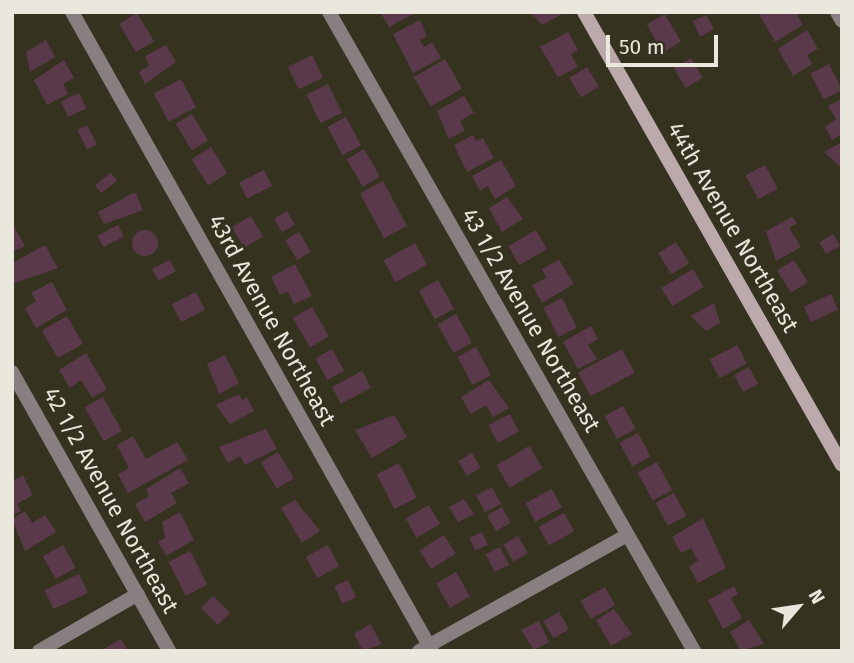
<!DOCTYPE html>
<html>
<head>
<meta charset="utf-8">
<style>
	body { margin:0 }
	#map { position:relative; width:854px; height:663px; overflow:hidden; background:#363220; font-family:"Fira Sans",sans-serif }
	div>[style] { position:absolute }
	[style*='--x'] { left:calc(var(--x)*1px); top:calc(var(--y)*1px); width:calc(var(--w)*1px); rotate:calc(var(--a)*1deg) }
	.building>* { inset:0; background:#5a394a; transform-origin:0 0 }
	.round { border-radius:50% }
	.street>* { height:14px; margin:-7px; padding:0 7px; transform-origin:7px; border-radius:7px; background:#897e80 }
	.secondary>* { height:14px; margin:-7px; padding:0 7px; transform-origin:7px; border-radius:7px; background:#bba9ac }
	span { translate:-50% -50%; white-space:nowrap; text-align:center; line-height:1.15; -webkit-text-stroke:6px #363220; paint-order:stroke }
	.street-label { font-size:23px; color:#eae7dc }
	.frame { position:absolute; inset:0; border:14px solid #eae7dc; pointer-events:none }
	.north { position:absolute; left:763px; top:572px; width:70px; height:70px; -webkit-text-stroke:5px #363220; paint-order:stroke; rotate:61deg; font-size:19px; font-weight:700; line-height:28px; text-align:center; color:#eae7dc }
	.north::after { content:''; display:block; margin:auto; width:24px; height:32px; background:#eae7dc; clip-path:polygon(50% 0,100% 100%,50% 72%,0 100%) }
	.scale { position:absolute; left:606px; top:35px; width:112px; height:32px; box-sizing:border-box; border:4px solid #eae7dc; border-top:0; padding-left:9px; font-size:21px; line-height:24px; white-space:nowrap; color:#eae7dc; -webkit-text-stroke:5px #363220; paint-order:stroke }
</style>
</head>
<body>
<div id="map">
	<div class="building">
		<i style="clip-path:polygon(380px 12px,417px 12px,389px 27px)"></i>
		<i style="clip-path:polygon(530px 12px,566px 12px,542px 25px)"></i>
		<i style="clip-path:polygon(795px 12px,803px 25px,775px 42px,759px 14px)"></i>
		<i style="left:137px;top:13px;width:33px;height:21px;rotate:59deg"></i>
		<i style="left:665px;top:14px;width:32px;height:21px;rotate:60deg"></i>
		<i style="clip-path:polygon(706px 15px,714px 29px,700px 37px,693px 21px)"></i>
		<i style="clip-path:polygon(420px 20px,427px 36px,420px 40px,424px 47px,432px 42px,441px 58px,413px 73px,393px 34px)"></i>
		<i style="clip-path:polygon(807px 30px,818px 49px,807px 55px,812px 64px,793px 76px,778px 49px)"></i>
		<i style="clip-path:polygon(568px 32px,578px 50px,571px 54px,578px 67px,558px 77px,540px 47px)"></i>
		<i style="clip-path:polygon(46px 40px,55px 57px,30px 72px,26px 52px)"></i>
		<i style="clip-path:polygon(166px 45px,176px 62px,145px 84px,139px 72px,149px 66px,145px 56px)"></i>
		<i style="left:312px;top:55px;width:25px;height:27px;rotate:64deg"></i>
		<i style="left:691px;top:58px;width:23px;height:20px;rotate:59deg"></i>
		<i style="left:445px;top:59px;width:34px;height:36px;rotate:60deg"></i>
		<i style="clip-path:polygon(64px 60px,74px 78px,63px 84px,68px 94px,47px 105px,34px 80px)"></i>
		<i style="left:829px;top:64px;width:29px;height:21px;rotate:63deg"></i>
		<i style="left:587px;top:67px;width:23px;height:21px;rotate:59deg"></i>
		<i style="left:181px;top:79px;width:32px;height:31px;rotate:62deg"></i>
		<i style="left:328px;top:84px;width:32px;height:24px;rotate:64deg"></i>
		<i style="left:79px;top:93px;width:17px;height:20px;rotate:65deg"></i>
		<i style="clip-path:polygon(464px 96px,474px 113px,460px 121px,465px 130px,449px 139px,437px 111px)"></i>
		<i style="clip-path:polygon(842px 99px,842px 134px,832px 140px,825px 127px,836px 119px,828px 106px)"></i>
		<i style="left:192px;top:114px;width:31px;height:19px;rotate:59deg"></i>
		<i style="left:346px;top:117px;width:32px;height:21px;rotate:62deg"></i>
		<i style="left:87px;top:125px;width:22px;height:11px;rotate:63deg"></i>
		<i style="clip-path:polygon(473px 135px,476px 141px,483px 138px,494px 158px,467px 172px,454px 145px)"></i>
		<i style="clip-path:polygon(842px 142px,842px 169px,824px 152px)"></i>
		<i style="left:211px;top:147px;width:31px;height:23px;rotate:58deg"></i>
		<i style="left:364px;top:149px;width:32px;height:20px;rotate:60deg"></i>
		<i style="clip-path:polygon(501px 160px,516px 186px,495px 199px,488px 186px,480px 191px,472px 176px)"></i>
		<i style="left:765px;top:165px;width:27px;height:22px;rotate:62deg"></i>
		<i style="left:264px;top:170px;width:18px;height:28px;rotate:63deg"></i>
		<i style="left:111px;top:173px;width:10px;height:20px;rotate:53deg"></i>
		<i style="left:383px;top:181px;width:51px;height:26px;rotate:62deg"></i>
		<i style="clip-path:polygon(135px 192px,143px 210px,104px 224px,98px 212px)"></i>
		<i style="clip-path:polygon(507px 197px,523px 219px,502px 232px,489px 208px)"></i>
		<i style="left:287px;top:211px;width:16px;height:15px;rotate:60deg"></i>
		<i style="left:251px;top:216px;width:24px;height:22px;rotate:60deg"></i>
		<i style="clip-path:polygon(792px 217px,797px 223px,789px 228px,801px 247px,776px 261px,766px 231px)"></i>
		<i style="clip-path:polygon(12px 223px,25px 246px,12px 252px)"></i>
		<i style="left:118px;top:225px;width:13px;height:23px;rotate:63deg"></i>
		<i style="left:536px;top:230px;width:22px;height:32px;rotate:60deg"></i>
		<i class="round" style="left:132px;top:230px;width:26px;height:26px"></i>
		<i style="left:299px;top:232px;width:23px;height:16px;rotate:59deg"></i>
		<i style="left:833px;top:234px;width:14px;height:16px;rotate:60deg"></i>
		<i style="left:676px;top:242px;width:25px;height:21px;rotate:58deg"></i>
		<i style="left:415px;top:243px;width:25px;height:36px;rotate:61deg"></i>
		<i style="clip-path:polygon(45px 245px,58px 268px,12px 284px,12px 263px)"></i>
		<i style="left:170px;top:260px;width:13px;height:20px;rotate:63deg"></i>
		<i style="clip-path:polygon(559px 260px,574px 284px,542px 303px,532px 285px,546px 278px,542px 269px)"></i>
		<i style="left:794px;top:260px;width:26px;height:20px;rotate:58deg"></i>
		<i style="clip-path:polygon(295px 264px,312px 296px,294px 304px,288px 292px,280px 295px,271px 277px)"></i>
		<i style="left:693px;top:269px;width:21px;height:37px;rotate:59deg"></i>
		<i style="left:438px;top:280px;width:33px;height:22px;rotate:61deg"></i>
		<i style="clip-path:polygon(52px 282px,67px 310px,36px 328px,25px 308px,36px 301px,31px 293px)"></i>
		<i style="left:196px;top:292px;width:20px;height:27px;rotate:63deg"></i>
		<i style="left:831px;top:294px;width:17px;height:30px;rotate:65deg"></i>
		<i style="left:562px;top:298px;width:33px;height:21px;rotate:63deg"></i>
		<i style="clip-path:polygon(714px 303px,720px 323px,706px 331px,691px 316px)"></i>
		<i style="left:312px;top:307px;width:34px;height:22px;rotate:60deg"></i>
		<i style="left:456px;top:314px;width:33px;height:21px;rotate:61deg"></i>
		<i style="left:67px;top:316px;width:32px;height:29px;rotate:60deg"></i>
		<i style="clip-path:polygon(591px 326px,598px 339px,588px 345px,597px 359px,578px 369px,563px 342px)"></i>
		<i style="left:737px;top:345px;width:21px;height:31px;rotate:62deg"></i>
		<i style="left:476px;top:347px;width:32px;height:21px;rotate:62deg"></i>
		<i style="left:332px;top:349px;width:25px;height:19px;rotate:61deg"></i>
		<i style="left:622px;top:349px;width:27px;height:50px;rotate:62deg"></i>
		<i style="clip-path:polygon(86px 353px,107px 389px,92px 398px,81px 380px,70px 388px,59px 370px)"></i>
		<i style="clip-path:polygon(225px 355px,239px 383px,219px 394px,207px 364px)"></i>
		<i style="left:749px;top:367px;width:19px;height:17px;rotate:62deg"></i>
		<i style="left:362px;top:371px;width:19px;height:34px;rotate:62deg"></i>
		<i style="clip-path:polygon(489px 380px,509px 408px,493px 417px,486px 405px,471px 414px,461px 397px)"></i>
		<i style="clip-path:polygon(239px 394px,242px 400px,247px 397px,254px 411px,230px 424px,216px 405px)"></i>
		<i style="left:103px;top:397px;width:39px;height:21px;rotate:61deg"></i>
		<i style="left:623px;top:406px;width:26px;height:21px;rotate:61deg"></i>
		<i style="left:510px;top:414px;width:20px;height:24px;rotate:63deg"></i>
		<i style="clip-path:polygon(394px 415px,407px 437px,372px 458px,355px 430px)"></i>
		<i style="clip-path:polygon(266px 429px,277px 449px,245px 465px,240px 456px,228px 463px,219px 447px)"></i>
		<i style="left:638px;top:433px;width:27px;height:21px;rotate:62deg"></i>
		<i style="clip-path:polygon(133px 436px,146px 459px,177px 442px,188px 460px,128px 493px,118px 474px,129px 468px,117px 445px)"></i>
		<i style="left:529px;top:446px;width:26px;height:38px;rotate:59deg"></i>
		<i style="left:278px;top:452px;width:31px;height:20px;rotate:59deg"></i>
		<i style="left:472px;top:453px;width:17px;height:16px;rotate:59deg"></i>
		<i style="left:657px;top:462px;width:32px;height:22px;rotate:62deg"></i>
		<i style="left:399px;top:463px;width:39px;height:25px;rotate:63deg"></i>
		<i style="clip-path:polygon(180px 468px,189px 483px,171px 493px,177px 503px,145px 522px,135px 504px,149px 496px,146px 489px)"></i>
		<i style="clip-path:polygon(23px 475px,33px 495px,17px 504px,21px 511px,12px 515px,12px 481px)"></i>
		<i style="left:492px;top:487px;width:19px;height:18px;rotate:62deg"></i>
		<i style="left:552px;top:489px;width:21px;height:30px;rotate:62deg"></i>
		<i style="left:674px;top:493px;width:26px;height:21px;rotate:62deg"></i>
		<i style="clip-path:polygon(464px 499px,474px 514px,458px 522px,449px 507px)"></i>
		<i style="clip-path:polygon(295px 500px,320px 531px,302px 543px,281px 508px)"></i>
		<i style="left:429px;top:505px;width:22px;height:27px;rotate:60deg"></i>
		<i style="left:502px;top:507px;width:18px;height:17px;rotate:61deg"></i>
		<i style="clip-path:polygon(25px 511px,32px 523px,45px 515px,56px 532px,25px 551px,12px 519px)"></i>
		<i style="clip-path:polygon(180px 512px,194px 540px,166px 556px,158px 542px,165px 538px,162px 522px)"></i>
		<i style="left:564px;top:513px;width:21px;height:29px;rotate:61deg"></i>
		<i style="clip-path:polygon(703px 518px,726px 568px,698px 583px,689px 566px,698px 561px,691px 548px,681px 553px,672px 537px)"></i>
		<i style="left:482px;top:532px;width:14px;height:14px;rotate:65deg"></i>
		<i style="left:444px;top:535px;width:22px;height:29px;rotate:58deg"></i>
		<i style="left:518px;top:536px;width:20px;height:17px;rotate:60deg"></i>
		<i style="left:63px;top:545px;width:26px;height:23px;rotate:61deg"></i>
		<i style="left:328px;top:545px;width:24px;height:25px;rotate:62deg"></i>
		<i style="left:500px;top:547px;width:20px;height:16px;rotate:63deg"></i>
		<i style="left:190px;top:551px;width:38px;height:24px;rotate:63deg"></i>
		<i style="left:456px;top:572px;width:28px;height:23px;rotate:60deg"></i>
		<i style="left:79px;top:574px;width:21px;height:38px;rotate:65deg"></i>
		<i style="left:348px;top:580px;width:19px;height:15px;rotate:65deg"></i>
		<i style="clip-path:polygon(734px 586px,738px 594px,731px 598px,742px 618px,723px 629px,708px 600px)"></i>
		<i style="left:605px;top:587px;width:21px;height:28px;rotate:61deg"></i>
		<i style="left:213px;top:596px;width:24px;height:17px;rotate:45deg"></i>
		<i style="clip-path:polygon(614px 609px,632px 634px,611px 646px,596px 620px)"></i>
		<i style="left:559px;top:612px;width:20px;height:18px;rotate:60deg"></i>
		<i style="clip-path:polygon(749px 620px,764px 644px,741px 651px,730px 632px)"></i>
		<i style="clip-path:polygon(539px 621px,549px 642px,534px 650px,521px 630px)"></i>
		<i style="clip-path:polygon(370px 624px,382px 644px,363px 651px,354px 634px)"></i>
		<i style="clip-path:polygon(121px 639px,128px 651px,100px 651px)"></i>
	</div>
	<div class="street">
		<i style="--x:72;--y:12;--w:733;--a:60.6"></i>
		<i style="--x:329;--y:12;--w:736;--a:60.26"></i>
		<i style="--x:837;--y:12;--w:10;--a:61"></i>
		<i style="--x:12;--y:372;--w:320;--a:60.6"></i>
		<i style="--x:39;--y:651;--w:114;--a:-29.9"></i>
		<i style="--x:419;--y:651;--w:238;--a:-29.1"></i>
	</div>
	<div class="secondary">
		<i style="--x:584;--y:12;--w:521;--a:60.34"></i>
	</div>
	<div class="street-label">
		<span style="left:733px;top:227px;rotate:60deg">44th Avenue Northeast</span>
		<span style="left:272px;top:320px;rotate:61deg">43rd Avenue Northeast</span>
		<span style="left:531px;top:320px;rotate:60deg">43 1/2 Avenue Northeast</span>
		<span style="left:111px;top:500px;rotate:61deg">42 1/2 Avenue Northeast</span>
	</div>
	<div class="frame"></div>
	<div class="north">N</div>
	<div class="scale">50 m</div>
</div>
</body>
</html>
